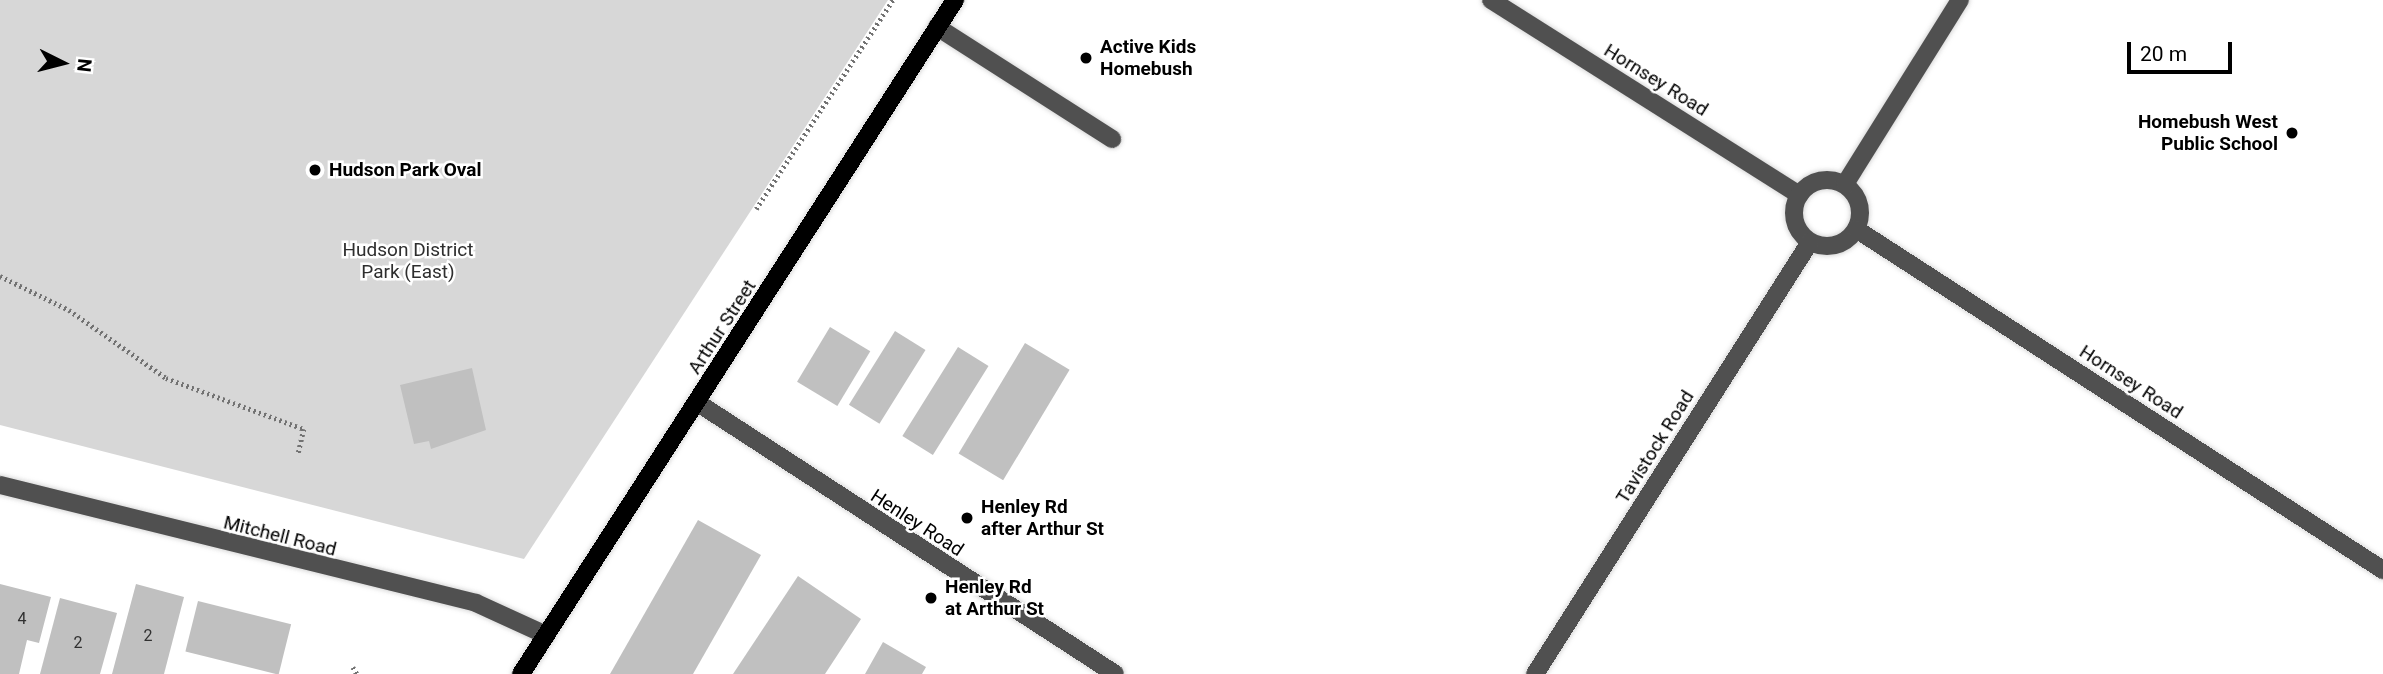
<!DOCTYPE html>
<html>
<head>
<meta charset="utf-8">
<style>
	body { margin:0 }
	#map { position:relative; width:2383px; height:674px; overflow:hidden; background:#fff; font-family:Roboto,sans-serif }
	div>[style] { position:absolute }
	[style*='--x'] { left:calc(var(--x)*1px); top:calc(var(--y)*1px); width:calc(var(--w)*1px); rotate:calc(var(--a)*1deg) }
	.green>* { inset:0; background:#d7d7d7 }
	.building>* { inset:0; background:#c0c0c0; transform-origin:0 0 }
	.path>* { height:4.5px; margin-top:-2.25px; transform-origin:0; background:repeating-linear-gradient(90deg,#727272 0 2px,transparent 0 5.5px) }
	.roads { filter:drop-shadow(0 0 2px #dbdbdb) drop-shadow(0 0 2px #dbdbdb) }
	.minor>* { height:18px; margin:-9px; padding:0 9px; transform-origin:9px; border-radius:9px; background:#505050 }
	.minor>.ring { margin:-9px; padding:0; box-sizing:content-box; background:none; border:18px solid #505050; border-radius:50% }
	.major>* { height:18px; margin:-9px; padding:0 9px; transform-origin:9px; border-radius:9px; background:#000 }
	.dots>* { width:19px; height:19px; translate:-50% -50%; box-sizing:border-box; border:4px solid #fff; border-radius:50% }
	span { translate:-50% -50%; white-space:nowrap; text-align:center; line-height:1.15; -webkit-text-stroke:5px #fff; paint-order:stroke }
	.number-label { font-size:16px; color:#303030 }
	.number-label span { -webkit-text-stroke-width:0 }
	.poi-label { font-size:19px; color:#000; font-weight:700 }
	.left { translate:0 -50%; text-align:left }
	.right { translate:-100% -50%; text-align:right }
	.street-label { font-size:19px; color:#000 }
	.park-label { font-size:19px; color:#2e2e2e }
	.north { position:absolute; left:28px; top:28px; width:70px; height:70px; -webkit-text-stroke:5px #fff; paint-order:stroke; rotate:96deg; font-size:19px; font-weight:700; line-height:28px; text-align:center; color:#000 }
	.north::after { content:''; display:block; margin:auto; width:24px; height:32px; background:#000; clip-path:polygon(50% 0,100% 100%,50% 72%,0 100%) }
	.scale { position:absolute; left:2127px; top:42px; width:105px; height:32px; box-sizing:border-box; border:4px solid #000; border-top:0; padding-left:9px; font-size:21px; line-height:24px; white-space:nowrap; color:#000; -webkit-text-stroke:5px #fff; paint-order:stroke }
</style>
</head>
<body>
<div id="map">
	<div class="green">
		<i style="clip-path:polygon(0 0,888px 0,524px 559px,0 425px)"></i>
	</div>
	<div class="building">
		<i style="left:830px;top:327px;width:47px;height:64px;rotate:31deg"></i>
		<i style="left:895px;top:331px;width:36px;height:87px;rotate:32deg"></i>
		<i style="left:1025px;top:343px;width:52px;height:129px;rotate:31deg"></i>
		<i style="left:958px;top:347px;width:36px;height:105px;rotate:32deg"></i>
		<i style="clip-path:polygon(472px 368px,486px 430px,431px 449px,429px 441px,414px 444px,400px 385px)"></i>
		<i style="clip-path:polygon(698px 520px,761px 555px,693px 674px,610px 674px)"></i>
		<i style="clip-path:polygon(798px 576px,861px 619px,825px 674px,733px 674px)"></i>
		<i style="clip-path:polygon(0 584px,51px 597px,39px 643px,27px 640px,19px 674px,0 674px)"></i>
		<i style="clip-path:polygon(136px 584px,184px 597px,164px 674px,112px 674px)"></i>
		<i style="clip-path:polygon(60px 598px,117px 613px,100px 674px,40px 674px)"></i>
		<i style="left:198px;top:601px;width:96px;height:52px;rotate:14deg"></i>
		<i style="clip-path:polygon(883px 642px,926px 667px,922px 674px,865px 674px)"></i>
	</div>
	<div class="path">
		<i style="--x:756;--y:209;--w:250;--a:-56.8"></i>
		<i style="--x:0;--y:276;--w:77;--a:26.2"></i>
		<i style="--x:69;--y:310;--w:118;--a:35"></i>
		<i style="--x:166;--y:378;--w:147;--a:20.3"></i>
		<i style="--x:304;--y:429;--w:26;--a:103"></i>
		<i style="--x:353;--y:667;--w:8;--a:60"></i>
	</div>
	<div class="roads">
		<div class="minor">
			<i style="--x:1491;--y:0;--w:365;--a:32.3"></i>
			<i style="--x:937;--y:27;--w:208;--a:32.6"></i>
			<i class="ring" style="left:1794px;top:180px;width:48px;height:48px"></i>
			<i style="--x:1845;--y:184;--w:217;--a:-58"></i>
			<i style="--x:1856;--y:229;--w:628;--a:32.91"></i>
			<i style="--x:698;--y:403;--w:497;--a:33"></i>
			<i style="--x:0;--y:485;--w:490;--a:13.9"></i>
			<i style="--x:476;--y:603;--w:77;--a:24.6"></i>
			<i style="--x:1535;--y:674;--w:512;--a:-57.52"></i>
		</div>
		<div class="major">
			<i style="--x:521;--y:674;--w:802;--a:-57.22"></i>
		</div>
	</div>
	<div class="dots">
		<i style="left:1086px;top:58px;background:#000"></i>
		<i style="left:2292px;top:133px;background:#000"></i>
		<i style="left:315px;top:170px;background:#000"></i>
		<i style="left:967px;top:518px;background:#000"></i>
		<i style="left:931px;top:598px;background:#000"></i>
	</div>
	<div class="number-label">
		<span style="left:22px;top:619px">4</span>
		<span style="left:148px;top:636px">2</span>
		<span style="left:78px;top:643px">2</span>
	</div>
	<div class="poi-label">
		<span class="left" style="left:1100px;top:58px">Active Kids<br>Homebush</span>
		<span class="right" style="left:2278px;top:133px">Homebush West<br>Public School</span>
		<span class="left" style="left:329px;top:170px">Hudson Park Oval</span>
		<span class="left" style="left:981px;top:518px">Henley Rd<br>after Arthur St</span>
		<span class="left" style="left:945px;top:598px">Henley Rd<br>at Arthur St</span>
	</div>
	<div class="street-label">
		<span style="left:1656px;top:80px;rotate:32deg">Hornsey Road</span>
		<span style="left:722px;top:327px;rotate:-57deg">Arthur Street</span>
		<span style="left:2131px;top:382px;rotate:33deg">Hornsey Road</span>
		<span style="left:1655px;top:447px;rotate:-58deg">Tavistock Road</span>
		<span style="left:917px;top:523px;rotate:33deg">Henley Road</span>
		<span style="left:280px;top:536px;rotate:14deg">Mitchell Road</span>
	</div>
	<div class="park-label">
		<span style="left:408px;top:261px">Hudson District<br>Park (East)</span>
	</div>
	<div class="north">N</div>
	<div class="scale">20 m</div>
</div>
</body>
</html>
